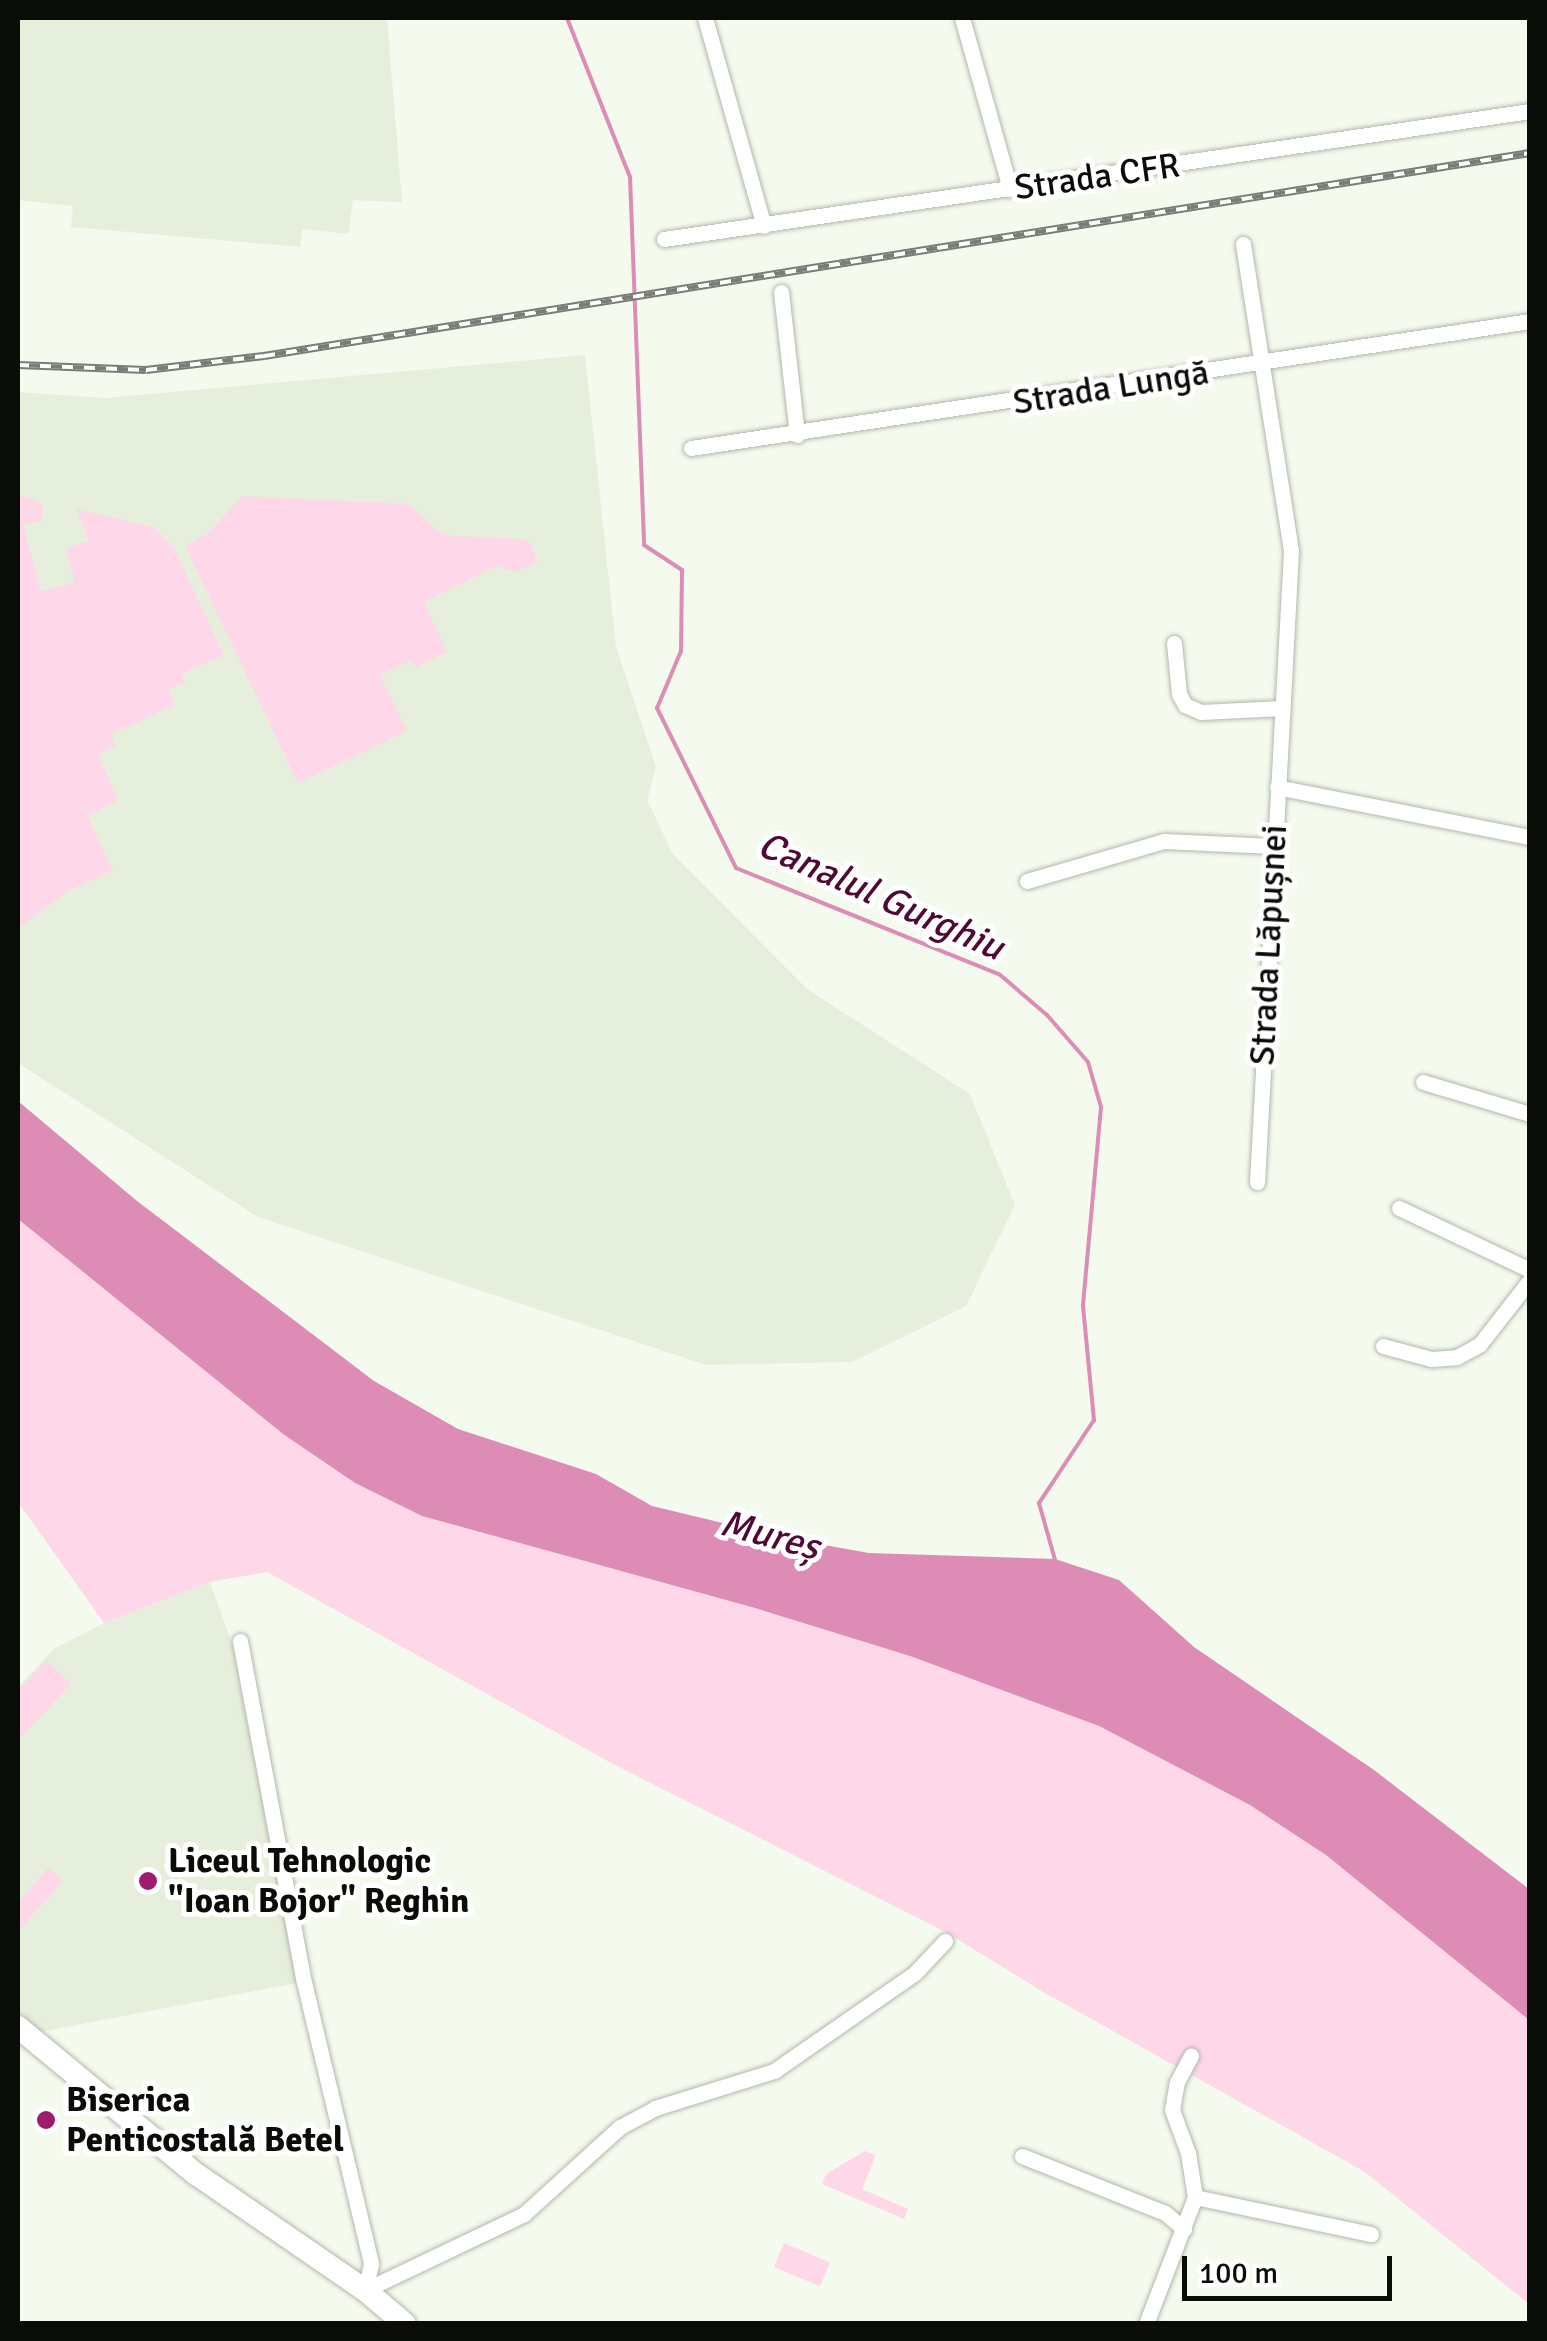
<!DOCTYPE html>
<html>
<head>
<meta charset="utf-8">
<style>
	body { margin:0 }
	#map { position:relative; width:1547px; height:2341px; overflow:hidden; background:#f4fbee; font-family:Signika,sans-serif }
	div>[style] { position:absolute }
	[style*='--x'] { left:calc(var(--x)*1px); top:calc(var(--y)*1px); width:calc(var(--w)*1px); rotate:calc(var(--a)*1deg) }
	.built>* { inset:0; background:#e6efdc }
	.green>* { inset:0; background:#fed7e9; transform-origin:0 0 }
	.water>* { inset:0; background:#dd8cb6 }
	.stream>* { height:4px; margin:-2px; padding:0 2px; transform-origin:2px; border-radius:2px; background:#dd8cb6 }
	.roads { filter:drop-shadow(0 0 2px #b1b8ab) drop-shadow(0 0 2px #b1b8ab) }
	.street>* { height:15px; margin:-7.5px; padding:0 7.5px; transform-origin:7.5px; border-radius:7.5px; background:#fff }
	.secondary>* { height:22px; margin:-11px; padding:0 11px; transform-origin:11px; border-radius:11px; background:#fff }
	.rail>* { height:8px; margin-top:-4px; transform-origin:0; background:repeating-linear-gradient(90deg,#fff 0 11px,#797d75 0 22px); box-sizing:border-box; border-block:2px solid #797d75 }
	.dots>* { width:28px; height:28px; translate:-50% -50%; box-sizing:border-box; border:5px solid #fff; border-radius:50% }
	span { translate:-50% -50%; white-space:nowrap; text-align:center; line-height:1.15; -webkit-text-stroke:10px #fff; paint-order:stroke }
	.street-label { font-size:35px; color:#0a0c08 }
	.poi-label { font-size:35px; color:#0a0c08; font-weight:700 }
	.left { translate:0 -50%; text-align:left }
	.water-label { font-size:38px; color:#500835; font-style:italic }
	.frame { position:absolute; inset:0; border:20px solid #0a0c08; pointer-events:none }
	.scale { position:absolute; left:1182px; top:2256px; width:210px; height:45px; box-sizing:border-box; border:5px solid #0a0c08; border-top:0; padding-left:12px; font-size:30px; line-height:35px; white-space:nowrap; color:#0a0c08; -webkit-text-stroke:8px #fff; paint-order:stroke }
</style>
</head>
<body>
<div id="map">
	<div class="built">
		<i style="clip-path:polygon(18px 18px,387px 18px,402px 202px,353px 200px,348px 234px,302px 229px,300px 247px,71px 227px,73px 206px,18px 200px)"></i>
		<i style="clip-path:polygon(585px 355px,616px 647px,656px 767px,647px 800px,673px 854px,807px 989px,970px 1094px,1015px 1205px,966px 1306px,852px 1362px,706px 1365px,258px 1217px,18px 1063px,18px 392px,105px 398px)"></i>
		<i style="clip-path:polygon(210px 1582px,232px 1644px,297px 1983px,40px 2032px,18px 2013px,18px 1687px,54px 1649px,104px 1623px)"></i>
	</div>
	<div class="green">
		<i style="clip-path:polygon(18px 496px,37px 500px,44px 508px,41px 521px,23px 525px,41px 591px,75px 582px,66px 548px,89px 541px,76px 509px,153px 527px,174px 548px,224px 655px,182px 673px,185px 682px,168px 689px,175px 705px,111px 734px,115px 746px,98px 755px,118px 800px,87px 816px,113px 870px,69px 890px,18px 928px)"></i>
		<i style="clip-path:polygon(243px 496px,409px 504px,436px 530px,451px 536px,522px 539px,531px 543px,537px 562px,517px 572px,497px 566px,424px 602px,447px 652px,416px 667px,411px 660px,380px 675px,407px 731px,298px 783px,185px 546px,207px 534px)"></i>
		<i style="clip-path:polygon(18px 1219px,283px 1434px,355px 1483px,422px 1516px,755px 1608px,910px 1656px,1041px 1704px,1099px 1726px,1251px 1805px,1326px 1855px,1529px 2020px,1529px 2304px,1365px 2172px,1045px 1993px,942px 1930px,613px 1764px,267px 1572px,210px 1582px,104px 1623px,18px 1502px)"></i>
		<i style="clip-path:polygon(47px 1660px,71px 1684px,18px 1740px,18px 1690px)"></i>
		<i style="clip-path:polygon(48px 1868px,63px 1881px,18px 1931px,18px 1903px)"></i>
		<i style="clip-path:polygon(865px 2151px,876px 2155px,862px 2189px,908px 2209px,904px 2219px,822px 2184px,826px 2174px)"></i>
		<i style="left:784px;top:2243px;width:50px;height:26px;rotate:23deg"></i>
	</div>
	<div class="water">
		<i style="clip-path:polygon(18px 1101px,137px 1201px,374px 1381px,458px 1429px,596px 1474px,652px 1506px,785px 1538px,869px 1553px,1055px 1559px,1119px 1580px,1194px 1647px,1374px 1770px,1529px 1889px,1529px 2020px,1326px 1855px,1250px 1805px,1099px 1726px,910px 1656px,755px 1608px,422px 1516px,355px 1483px,283px 1434px,18px 1219px)"></i>
	</div>
	<div class="stream">
		<i style="--x:567;--y:18;--w:171;--a:68.4"></i>
		<i style="--x:630;--y:177;--w:368;--a:87.8"></i>
		<i style="--x:644;--y:545;--w:45;--a:33.3"></i>
		<i style="--x:682;--y:570;--w:81;--a:90.7"></i>
		<i style="--x:681;--y:651;--w:62;--a:112.8"></i>
		<i style="--x:657;--y:708;--w:178;--a:63.7"></i>
		<i style="--x:736;--y:868;--w:284;--a:22"></i>
		<i style="--x:999;--y:974;--w:63;--a:40.5"></i>
		<i style="--x:1047;--y:1015;--w:62;--a:48.9"></i>
		<i style="--x:1088;--y:1062;--w:47;--a:73.9"></i>
		<i style="--x:1101;--y:1107;--w:200;--a:95.2"></i>
		<i style="--x:1083;--y:1306;--w:115;--a:84.5"></i>
		<i style="--x:1094;--y:1420;--w:100;--a:123.5"></i>
		<i style="--x:1039;--y:1503;--w:59;--a:74.3"></i>
	</div>
	<div class="roads">
		<div class="street">
			<i style="--x:705;--y:18;--w:216;--a:74.2"></i>
			<i style="--x:962;--y:18;--w:178;--a:74.3"></i>
			<i style="--x:664;--y:239;--w:875;--a:-8.41"></i>
			<i style="--x:1243;--y:244;--w:311;--a:81.1"></i>
			<i style="--x:1291;--y:551;--w:632;--a:93.08"></i>
			<i style="--x:781;--y:292;--w:144;--a:83.6"></i>
			<i style="--x:691;--y:448;--w:849;--a:-8.61"></i>
			<i style="--x:1174;--y:643;--w:51;--a:84.4"></i>
			<i style="--x:1179;--y:694;--w:13;--a:61"></i>
			<i style="--x:1185;--y:705;--w:17;--a:24"></i>
			<i style="--x:1201;--y:712;--w:81;--a:-2.8"></i>
			<i style="--x:1277;--y:787;--w:258;--a:11.2"></i>
			<i style="--x:1027;--y:881;--w:143;--a:-16.3"></i>
			<i style="--x:1164;--y:841;--w:109;--a:2.6"></i>
			<i style="--x:1423;--y:1082;--w:112;--a:16.7"></i>
			<i style="--x:1399;--y:1208;--w:145;--a:25.3"></i>
			<i style="--x:1383;--y:1346;--w:50;--a:15.2"></i>
			<i style="--x:1431;--y:1359;--w:26;--a:-4"></i>
			<i style="--x:1457;--y:1357;--w:26;--a:-29"></i>
			<i style="--x:1480;--y:1344;--w:81;--a:-52"></i>
			<i style="--x:240;--y:1641;--w:347;--a:79.4"></i>
			<i style="--x:304;--y:1982;--w:290;--a:76.6"></i>
			<i style="--x:371;--y:2264;--w:27;--a:103"></i>
			<i style="--x:1022;--y:2156;--w:154;--a:21.7"></i>
			<i style="--x:1165;--y:2213;--w:25;--a:40"></i>
			<i style="--x:1195;--y:2197;--w:180;--a:11.9"></i>
			<i style="--x:365;--y:2290;--w:176;--a:-25.5"></i>
			<i style="--x:524;--y:2214;--w:130;--a:-42.2"></i>
			<i style="--x:620;--y:2127;--w:40;--a:-28"></i>
			<i style="--x:655;--y:2108;--w:125;--a:-17.3"></i>
			<i style="--x:774;--y:2071;--w:172;--a:-34.8"></i>
			<i style="--x:915;--y:1973;--w:44;--a:-46.8"></i>
			<i style="--x:1146;--y:2324;--w:136;--a:-68.9"></i>
			<i style="--x:1195;--y:2197;--w:45;--a:-99"></i>
			<i style="--x:1188;--y:2153;--w:46;--a:-110.4"></i>
			<i style="--x:1172;--y:2110;--w:28;--a:-80"></i>
			<i style="--x:1177;--y:2082;--w:30;--a:-62"></i>
		</div>
		<div class="secondary">
			<i style="--x:18;--y:2027;--w:231;--a:39.6"></i>
			<i style="--x:196;--y:2174;--w:205;--a:34.5"></i>
			<i style="--x:365;--y:2290;--w:52;--a:40.4"></i>
		</div>
	</div>
	<div class="rail">
		<i style="--x:18;--y:365;--w:128;--a:2.2"></i>
		<i style="--x:146;--y:370;--w:119;--a:-6.8"></i>
		<i style="--x:264;--y:356;--w:1282;--a:-9.11"></i>
	</div>
	<div class="dots">
		<i style="left:148px;top:1881px;background:#9e1b6d"></i>
		<i style="left:46px;top:2120px;background:#9e1b6d"></i>
	</div>
	<div class="street-label">
		<span style="left:1097px;top:177px;rotate:-8deg">Strada CFR</span>
		<span style="left:1111px;top:388px;rotate:-9deg">Strada Lungă</span>
		<span style="left:1269px;top:945px;rotate:-87deg">Strada Lăpușnei</span>
	</div>
	<div class="poi-label">
		<span class="left" style="left:168px;top:1881px">Liceul Tehnologic<br>"Ioan Bojor" Reghin</span>
		<span class="left" style="left:66px;top:2120px">Biserica<br>Penticostală Betel</span>
	</div>
	<div class="water-label">
		<span style="left:881px;top:896px;rotate:24deg">Canalul Gurghiu</span>
		<span style="left:770px;top:1535px;rotate:15deg">Mureș</span>
	</div>
	<div class="frame"></div>
	<div class="scale">100 m</div>
</div>
</body>
</html>
